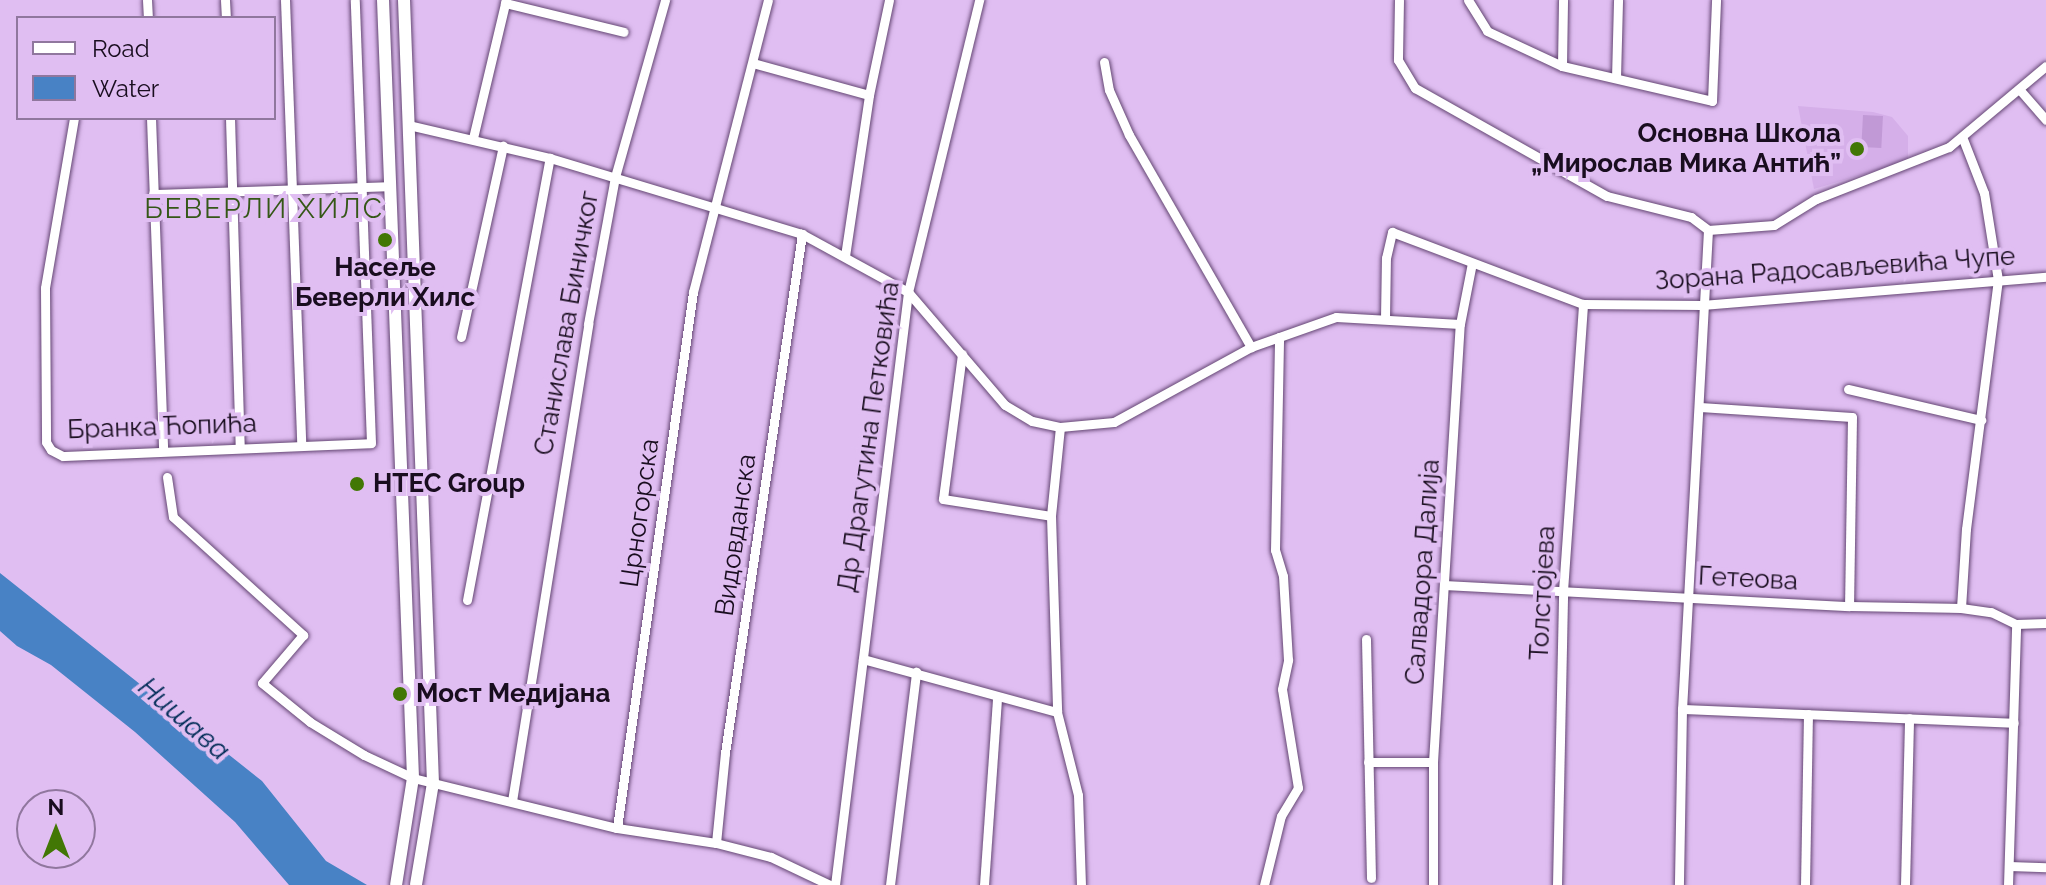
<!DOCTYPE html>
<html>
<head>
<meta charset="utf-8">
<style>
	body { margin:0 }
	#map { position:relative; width:2046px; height:885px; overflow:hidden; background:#e0bef2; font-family:Raleway,sans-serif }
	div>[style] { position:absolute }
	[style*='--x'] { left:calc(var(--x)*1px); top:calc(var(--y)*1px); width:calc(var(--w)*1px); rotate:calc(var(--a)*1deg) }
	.built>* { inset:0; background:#d5afe9 }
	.green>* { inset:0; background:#c199d6; transform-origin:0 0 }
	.water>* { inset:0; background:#4882c5 }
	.roads { filter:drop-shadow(0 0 2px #644673) drop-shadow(0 0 2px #644673) }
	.street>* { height:9px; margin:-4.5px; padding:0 4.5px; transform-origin:4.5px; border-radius:4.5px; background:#fff }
	.secondary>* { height:12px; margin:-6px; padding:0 6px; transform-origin:6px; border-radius:6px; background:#fff }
	.dots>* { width:22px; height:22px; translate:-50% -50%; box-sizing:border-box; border:4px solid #e0bef2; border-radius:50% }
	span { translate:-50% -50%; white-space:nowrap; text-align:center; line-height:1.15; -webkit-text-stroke:8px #e0bef2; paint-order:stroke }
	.poi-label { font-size:26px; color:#190d1f; font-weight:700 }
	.right { translate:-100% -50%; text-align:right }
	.left { translate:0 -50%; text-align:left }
	.street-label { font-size:26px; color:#190d1f }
	.neighbourhood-label { font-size:28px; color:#355717; letter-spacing:2px }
	.water-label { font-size:28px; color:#012c57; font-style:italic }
	.legend { position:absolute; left:16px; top:16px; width:260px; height:104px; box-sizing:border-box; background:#e0bef2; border:2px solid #90779e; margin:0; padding:10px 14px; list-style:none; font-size:24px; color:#190d1f }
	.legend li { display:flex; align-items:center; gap:16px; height:40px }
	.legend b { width:40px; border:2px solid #90779e }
	.north { position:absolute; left:16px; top:789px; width:80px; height:80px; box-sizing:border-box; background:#e0bef2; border:2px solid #90779e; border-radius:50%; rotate:0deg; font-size:22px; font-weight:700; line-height:32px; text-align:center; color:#190d1f }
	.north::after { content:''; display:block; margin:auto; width:28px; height:36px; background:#427705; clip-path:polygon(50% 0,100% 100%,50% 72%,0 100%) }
</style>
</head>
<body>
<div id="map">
	<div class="built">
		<i style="clip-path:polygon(1798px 106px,1873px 112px,1892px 117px,1908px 136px,1908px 161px,1814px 189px)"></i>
	</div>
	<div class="green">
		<i style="left:1863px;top:115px;width:20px;height:32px;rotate:3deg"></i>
	</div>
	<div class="water">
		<i style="clip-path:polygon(0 573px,262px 781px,326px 861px,367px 885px,289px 885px,235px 822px,135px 732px,51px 665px,17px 646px,0 631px)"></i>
	</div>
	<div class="roads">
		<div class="street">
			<i style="--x:147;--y:0;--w:18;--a:87"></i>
			<i style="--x:225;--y:0;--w:18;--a:87"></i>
			<i style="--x:285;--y:0;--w:443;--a:87.9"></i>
			<i style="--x:1399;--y:0;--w:60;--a:91"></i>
			<i style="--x:1398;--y:60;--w:33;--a:59"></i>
			<i style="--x:1415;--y:88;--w:220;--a:29.4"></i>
			<i style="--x:1607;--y:196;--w:87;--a:14"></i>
			<i style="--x:1691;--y:217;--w:21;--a:37"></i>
			<i style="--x:1708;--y:230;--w:480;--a:93.1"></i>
			<i style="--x:1682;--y:709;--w:176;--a:91"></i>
			<i style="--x:1468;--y:0;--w:36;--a:58"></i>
			<i style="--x:1487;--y:31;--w:83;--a:25"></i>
			<i style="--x:1562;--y:66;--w:154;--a:13.1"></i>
			<i style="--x:1712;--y:101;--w:101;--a:-87.7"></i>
			<i style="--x:505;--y:3;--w:122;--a:13.7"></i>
			<i style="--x:1104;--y:62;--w:28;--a:80"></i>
			<i style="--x:1109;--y:90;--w:49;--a:66"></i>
			<i style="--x:1129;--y:135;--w:245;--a:60.1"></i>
			<i style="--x:753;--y:63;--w:120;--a:15.4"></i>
			<i style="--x:1562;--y:66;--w:66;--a:-89.1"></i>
			<i style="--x:1616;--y:78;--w:78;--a:-88.5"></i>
			<i style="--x:2019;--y:89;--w:41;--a:48.9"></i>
			<i style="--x:74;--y:118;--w:172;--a:99.7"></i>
			<i style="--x:45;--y:288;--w:154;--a:89.6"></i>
			<i style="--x:46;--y:442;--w:9;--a:58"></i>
			<i style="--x:51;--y:450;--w:13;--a:27"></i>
			<i style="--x:63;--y:456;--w:308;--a:-2.4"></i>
			<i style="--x:371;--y:443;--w:443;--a:-92.1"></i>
			<i style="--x:151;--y:118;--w:333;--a:87.9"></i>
			<i style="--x:230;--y:118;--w:329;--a:88.3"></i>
			<i style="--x:408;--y:125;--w:146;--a:13.1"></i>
			<i style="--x:550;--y:158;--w:263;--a:16.8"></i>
			<i style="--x:802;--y:234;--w:121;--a:28.7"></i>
			<i style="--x:908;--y:292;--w:149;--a:49.4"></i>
			<i style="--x:1005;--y:405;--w:31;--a:31"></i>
			<i style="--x:1032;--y:421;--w:29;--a:12"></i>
			<i style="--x:1060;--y:427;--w:54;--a:-5.3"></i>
			<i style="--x:1114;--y:422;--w:156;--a:-28.7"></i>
			<i style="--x:1251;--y:347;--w:90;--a:-19.4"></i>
			<i style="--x:1336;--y:317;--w:124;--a:3.2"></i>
			<i style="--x:473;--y:138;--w:142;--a:-76.6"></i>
			<i style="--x:153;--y:194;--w:237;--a:-1.9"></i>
			<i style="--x:1708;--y:230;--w:66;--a:-4.3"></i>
			<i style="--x:1774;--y:225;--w:49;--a:-31.8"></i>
			<i style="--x:1816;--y:199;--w:143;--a:-21.4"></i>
			<i style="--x:1949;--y:147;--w:126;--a:-39.9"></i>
			<i style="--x:845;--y:256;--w:163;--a:-81.5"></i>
			<i style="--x:869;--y:95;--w:97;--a:-78.1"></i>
			<i style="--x:1385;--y:319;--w:61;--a:-89.1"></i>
			<i style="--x:1386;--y:258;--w:27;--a:-77"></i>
			<i style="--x:1392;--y:232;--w:204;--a:20.7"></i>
			<i style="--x:1583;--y:304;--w:119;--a:0.5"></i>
			<i style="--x:1702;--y:305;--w:345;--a:-4.7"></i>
			<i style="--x:461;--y:337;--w:196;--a:-77.6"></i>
			<i style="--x:962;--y:354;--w:146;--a:97.5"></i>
			<i style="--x:943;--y:499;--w:109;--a:8.9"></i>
			<i style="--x:1848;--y:389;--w:137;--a:13.1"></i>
			<i style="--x:1700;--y:407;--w:152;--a:3.8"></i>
			<i style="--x:1852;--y:417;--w:189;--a:90.9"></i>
			<i style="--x:1060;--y:427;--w:89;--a:95.8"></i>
			<i style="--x:1051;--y:516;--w:196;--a:88.2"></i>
			<i style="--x:1057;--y:712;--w:86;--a:75.8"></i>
			<i style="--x:1078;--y:795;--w:90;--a:88.1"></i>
			<i style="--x:167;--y:477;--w:40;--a:81.5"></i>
			<i style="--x:173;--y:517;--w:176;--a:42.2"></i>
			<i style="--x:303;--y:635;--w:63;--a:130.5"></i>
			<i style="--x:262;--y:683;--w:62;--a:39.1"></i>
			<i style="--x:310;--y:722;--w:63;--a:31.4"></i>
			<i style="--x:364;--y:755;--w:54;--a:25.1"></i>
			<i style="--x:413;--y:778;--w:210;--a:13.8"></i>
			<i style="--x:617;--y:828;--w:100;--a:8.6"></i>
			<i style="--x:716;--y:843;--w:57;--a:14.3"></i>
			<i style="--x:771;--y:857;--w:65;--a:25.4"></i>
			<i style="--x:1444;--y:585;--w:406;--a:3"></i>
			<i style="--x:1849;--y:606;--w:112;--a:1"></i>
			<i style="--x:1961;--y:608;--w:30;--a:8"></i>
			<i style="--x:1991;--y:612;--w:28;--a:26"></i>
			<i style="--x:2016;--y:624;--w:30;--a:-2"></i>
			<i style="--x:467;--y:600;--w:450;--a:-79.4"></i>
			<i style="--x:1961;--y:608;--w:79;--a:-86.4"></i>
			<i style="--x:1966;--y:529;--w:251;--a:-82.7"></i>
			<i style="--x:1998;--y:280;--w:88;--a:-99.1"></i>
			<i style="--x:1984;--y:193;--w:58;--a:-111.3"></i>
			<i style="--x:1366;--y:639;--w:239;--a:88.8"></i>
			<i style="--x:863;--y:659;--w:201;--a:15.3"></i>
			<i style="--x:1682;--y:709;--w:332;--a:2.4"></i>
			<i style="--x:1368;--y:762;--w:65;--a:0"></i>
			<i style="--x:512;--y:801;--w:483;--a:-80.9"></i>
			<i style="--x:588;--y:324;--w:149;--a:-79.6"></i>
			<i style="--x:615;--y:177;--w:184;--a:-74.2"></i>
			<i style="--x:617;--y:828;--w:541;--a:-81.93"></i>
			<i style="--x:693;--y:292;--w:301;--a:-75.6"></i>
			<i style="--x:716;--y:843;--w:90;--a:-84.3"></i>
			<i style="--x:725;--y:753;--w:525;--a:-81.56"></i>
			<i style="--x:2009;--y:866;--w:37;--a:2"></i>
			<i style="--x:835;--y:885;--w:597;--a:-82.98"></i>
			<i style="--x:908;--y:292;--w:301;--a:-76.3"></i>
			<i style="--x:890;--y:885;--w:215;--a:-83"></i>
			<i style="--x:984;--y:885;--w:188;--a:-86"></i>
			<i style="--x:1264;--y:885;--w:71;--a:-76.2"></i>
			<i style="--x:1281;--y:816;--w:33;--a:-59"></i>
			<i style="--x:1298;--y:788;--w:100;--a:-99.2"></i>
			<i style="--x:1282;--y:689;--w:30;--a:-78"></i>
			<i style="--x:1288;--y:660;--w:84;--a:-93.4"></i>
			<i style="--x:1283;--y:576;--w:27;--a:-107"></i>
			<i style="--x:1275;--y:550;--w:213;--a:-88.9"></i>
			<i style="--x:1433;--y:885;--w:123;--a:-90"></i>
			<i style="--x:1433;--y:762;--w:439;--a:-86.5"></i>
			<i style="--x:1460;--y:324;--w:62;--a:-78.9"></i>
			<i style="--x:1557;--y:885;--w:294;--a:-88.8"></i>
			<i style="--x:1563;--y:591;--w:288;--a:-86"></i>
			<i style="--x:1805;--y:885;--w:171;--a:-89"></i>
			<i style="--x:1905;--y:885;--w:167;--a:-88.6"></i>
			<i style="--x:2008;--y:885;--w:261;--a:-88.2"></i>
		</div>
		<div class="secondary">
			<i style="--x:383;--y:0;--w:779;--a:87.79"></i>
			<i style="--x:413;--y:778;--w:108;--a:99"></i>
			<i style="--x:404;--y:0;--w:784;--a:87.88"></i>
			<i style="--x:433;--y:783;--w:103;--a:99.5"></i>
		</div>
	</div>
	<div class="dots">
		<i style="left:1857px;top:149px;background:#427705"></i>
		<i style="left:385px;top:240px;background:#427705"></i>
		<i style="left:357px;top:484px;background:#427705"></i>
		<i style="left:400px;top:694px;background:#427705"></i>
	</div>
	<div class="poi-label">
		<span class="right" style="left:1841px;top:149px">Основна Школа<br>„Мирослав Мика Антић”</span>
		<span style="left:385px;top:283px">Насеље<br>Беверли Хилс</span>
		<span class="left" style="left:373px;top:484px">HTEC Group</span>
		<span class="left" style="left:416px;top:694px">Мост Медијана</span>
	</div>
	<div class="street-label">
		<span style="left:1835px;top:269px;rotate:-4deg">Зорана Радосављевића Чупе</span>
		<span style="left:567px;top:323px;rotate:-80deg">Станислава Биничког</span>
		<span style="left:162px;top:427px;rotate:-2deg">Бранка Ћопића</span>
		<span style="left:869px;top:437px;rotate:-82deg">Др Драгутина Петковића</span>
		<span style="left:640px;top:513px;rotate:-82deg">Црногорска</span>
		<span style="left:736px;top:535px;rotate:-82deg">Видовданска</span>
		<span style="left:1423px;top:572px;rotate:-86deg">Салвадора Далија</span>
		<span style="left:1748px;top:579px;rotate:3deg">Гетеова</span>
		<span style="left:1543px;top:593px;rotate:-87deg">Толстојева</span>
	</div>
	<div class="neighbourhood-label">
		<span style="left:264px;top:209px">БЕВЕРЛИ ХИЛС</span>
	</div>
	<div class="water-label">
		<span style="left:184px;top:719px;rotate:41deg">Нишава</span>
	</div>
	<ul class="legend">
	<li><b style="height:10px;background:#fff"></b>Road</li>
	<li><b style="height:22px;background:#4882c5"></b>Water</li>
	</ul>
	<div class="north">N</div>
</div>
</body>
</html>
